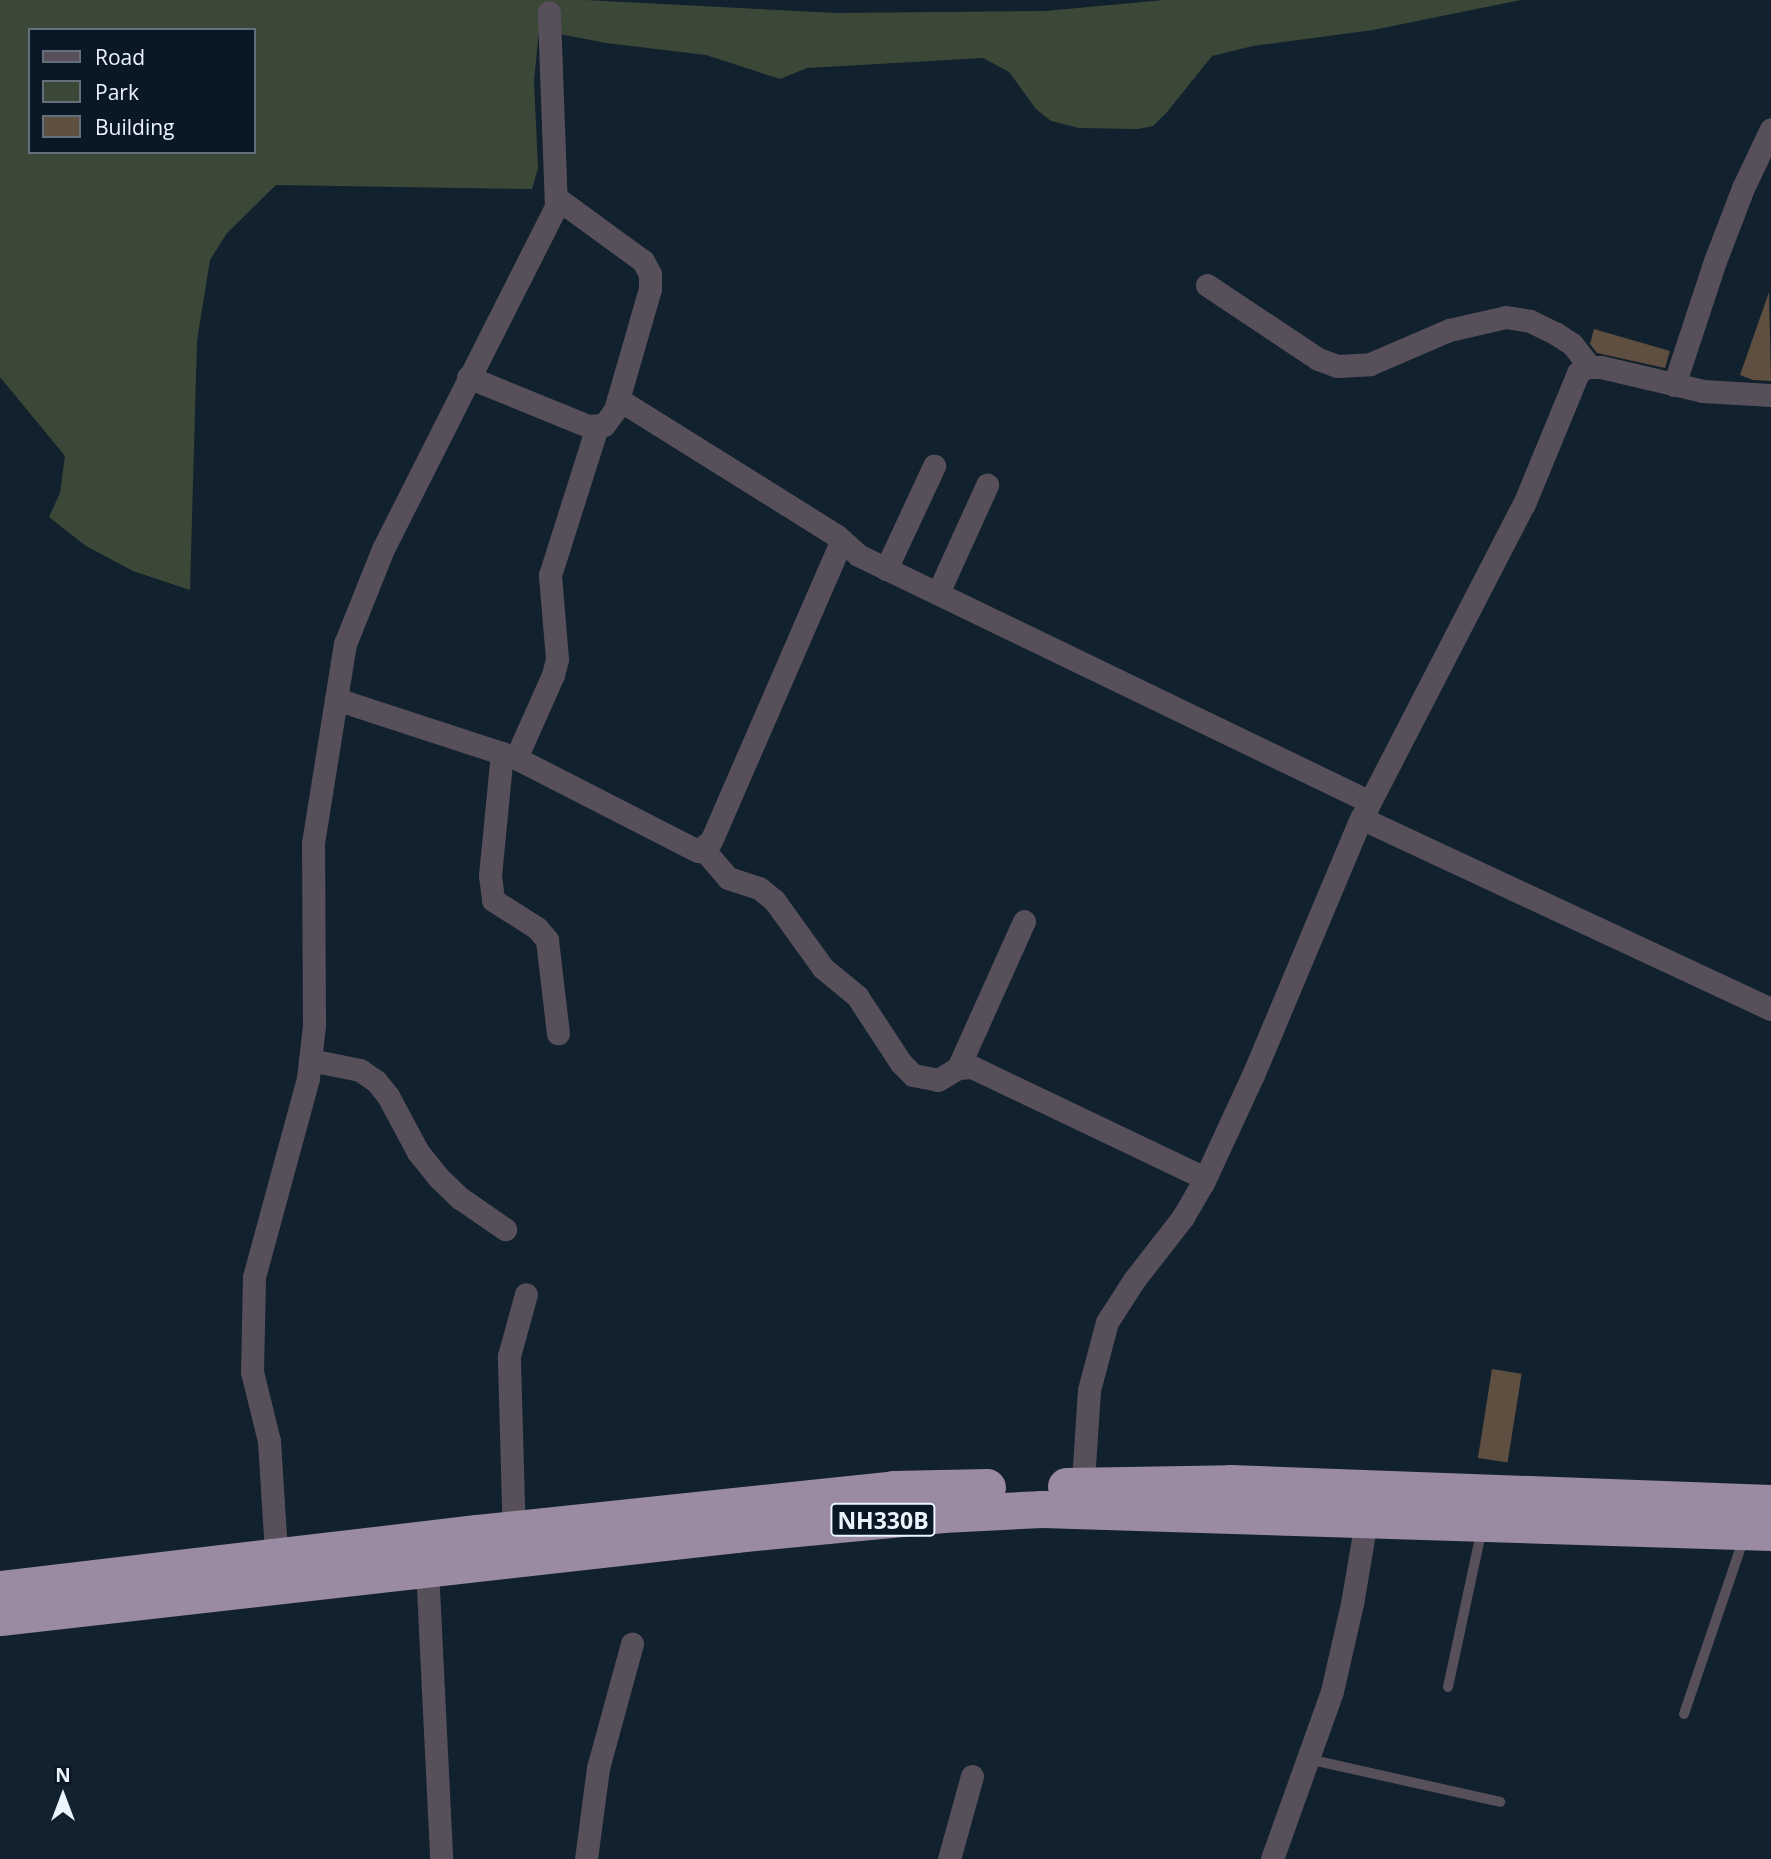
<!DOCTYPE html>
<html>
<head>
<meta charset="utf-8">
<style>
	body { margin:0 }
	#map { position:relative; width:1771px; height:1859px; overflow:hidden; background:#12212e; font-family:"Open Sans",sans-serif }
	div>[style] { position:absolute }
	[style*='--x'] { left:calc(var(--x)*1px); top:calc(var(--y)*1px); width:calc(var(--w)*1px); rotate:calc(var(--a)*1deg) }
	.green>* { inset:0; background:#3c4837 }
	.building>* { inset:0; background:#5f4f40; transform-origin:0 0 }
	.service>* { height:10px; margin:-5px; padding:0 5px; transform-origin:5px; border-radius:5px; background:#57505b }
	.minor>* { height:23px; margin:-11.5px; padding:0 11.5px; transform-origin:11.5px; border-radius:11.5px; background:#57505b }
	.trunk>* { height:37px; margin:-18.5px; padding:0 18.5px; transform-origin:18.5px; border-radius:18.5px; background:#9a8aa2 }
	span { translate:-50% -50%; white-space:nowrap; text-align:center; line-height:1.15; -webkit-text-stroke:5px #091824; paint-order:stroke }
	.shield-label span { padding:2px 5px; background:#091824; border:2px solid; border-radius:5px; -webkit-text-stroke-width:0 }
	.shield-label { font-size:23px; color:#ebf5fe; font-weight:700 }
	.legend { position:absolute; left:28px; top:28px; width:228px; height:126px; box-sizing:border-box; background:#091824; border:2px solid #63707b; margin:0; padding:9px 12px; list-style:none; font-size:21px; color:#ebf5fe }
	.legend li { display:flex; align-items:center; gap:14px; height:35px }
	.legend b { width:35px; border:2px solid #63707b }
	.north { position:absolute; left:28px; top:1761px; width:70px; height:70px; -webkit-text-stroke:5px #091824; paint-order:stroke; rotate:0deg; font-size:19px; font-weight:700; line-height:28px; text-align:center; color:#ebf5fe }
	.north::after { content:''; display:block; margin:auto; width:24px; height:32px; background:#ebf5fe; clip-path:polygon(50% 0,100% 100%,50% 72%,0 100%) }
</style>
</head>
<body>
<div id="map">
	<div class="green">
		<i style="clip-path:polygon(evenodd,0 0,585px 0,836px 13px,1045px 11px,1164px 0,1521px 0,1373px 30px,1253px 46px,1212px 56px,1167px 112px,1153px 126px,1138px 129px,1079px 128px,1051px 121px,1036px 109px,1009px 72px,983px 58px,807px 68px,780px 79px,706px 55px,606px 43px,539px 30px,534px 81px,538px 168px,532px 189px,276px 185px,227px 233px,210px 260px,197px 341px,190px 590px,133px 571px,86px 546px,49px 517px,60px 493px,65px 456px,0 377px,0 0,30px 30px,254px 30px,254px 152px,30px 152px,30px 30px)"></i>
	</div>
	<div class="building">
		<i style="clip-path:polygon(1769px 292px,1771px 381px,1753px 380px,1740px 375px)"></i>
		<i style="clip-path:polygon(1594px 329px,1670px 351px,1665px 368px,1597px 353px,1590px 344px)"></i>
		<i style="left:1492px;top:1369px;width:30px;height:90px;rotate:9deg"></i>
	</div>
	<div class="service">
		<i style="--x:1448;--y:1687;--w:163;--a:-77.9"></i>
		<i style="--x:1684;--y:1714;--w:186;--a:-71.2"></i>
		<i style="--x:1308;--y:1759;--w:197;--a:12.6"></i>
	</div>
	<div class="minor">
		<i style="--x:1207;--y:285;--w:133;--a:33.7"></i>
		<i style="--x:1318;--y:359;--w:20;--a:20"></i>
		<i style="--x:1337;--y:366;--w:33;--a:-3"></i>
		<i style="--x:1370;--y:364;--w:86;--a:-23.3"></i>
		<i style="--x:1449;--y:330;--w:58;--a:-12.8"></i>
		<i style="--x:1506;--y:317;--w:24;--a:9"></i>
		<i style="--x:1530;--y:321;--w:28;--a:26"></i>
		<i style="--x:1555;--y:333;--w:20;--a:33"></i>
		<i style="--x:1572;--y:344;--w:29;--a:52"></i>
		<i style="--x:468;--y:377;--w:130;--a:22.2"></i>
		<i style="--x:588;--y:426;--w:16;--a:-4"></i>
		<i style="--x:604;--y:425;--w:19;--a:-54"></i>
		<i style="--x:615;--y:410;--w:126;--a:-73.9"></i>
		<i style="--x:650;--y:289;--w:15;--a:-90"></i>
		<i style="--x:650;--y:274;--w:15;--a:-118"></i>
		<i style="--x:643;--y:261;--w:105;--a:-143.9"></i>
		<i style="--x:1674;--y:385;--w:131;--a:-71.7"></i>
		<i style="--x:1715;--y:261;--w:78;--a:-69"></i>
		<i style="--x:1743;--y:188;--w:65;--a:-64.6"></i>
		<i style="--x:618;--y:399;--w:257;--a:32"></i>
		<i style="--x:836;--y:535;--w:30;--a:42"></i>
		<i style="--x:858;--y:555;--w:568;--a:25.75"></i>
		<i style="--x:886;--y:569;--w:114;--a:-65"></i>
		<i style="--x:938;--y:593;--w:119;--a:-65.6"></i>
		<i style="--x:336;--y:699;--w:189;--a:18.1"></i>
		<i style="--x:516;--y:758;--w:204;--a:27.1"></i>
		<i style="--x:698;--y:851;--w:16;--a:-38"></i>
		<i style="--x:711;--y:841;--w:328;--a:-66.5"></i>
		<i style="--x:502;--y:753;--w:123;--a:95.6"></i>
		<i style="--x:490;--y:875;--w:25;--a:83"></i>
		<i style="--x:493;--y:900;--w:52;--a:32.5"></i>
		<i style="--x:537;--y:928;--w:16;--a:50"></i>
		<i style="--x:547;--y:940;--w:94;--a:83.3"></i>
		<i style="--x:516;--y:758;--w:91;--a:-66"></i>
		<i style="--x:553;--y:675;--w:16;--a:-76"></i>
		<i style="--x:557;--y:659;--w:84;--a:-94.8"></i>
		<i style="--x:550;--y:575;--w:155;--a:-72.4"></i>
		<i style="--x:1361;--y:818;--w:452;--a:25"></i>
		<i style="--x:703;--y:849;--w:38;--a:49"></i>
		<i style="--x:728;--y:878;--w:33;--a:18"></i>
		<i style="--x:759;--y:888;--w:19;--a:39"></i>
		<i style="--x:774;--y:900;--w:84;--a:54.2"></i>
		<i style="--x:823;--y:968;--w:44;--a:39.5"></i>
		<i style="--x:857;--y:996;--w:80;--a:56.7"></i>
		<i style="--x:901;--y:1063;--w:17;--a:45"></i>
		<i style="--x:913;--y:1075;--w:25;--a:11"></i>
		<i style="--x:938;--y:1080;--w:23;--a:-31"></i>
		<i style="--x:958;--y:1068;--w:14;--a:-4"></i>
		<i style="--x:972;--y:1067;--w:258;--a:25.5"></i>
		<i style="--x:310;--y:1060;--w:51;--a:11.3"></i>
		<i style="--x:360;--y:1070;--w:19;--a:35"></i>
		<i style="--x:376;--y:1081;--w:19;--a:51"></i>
		<i style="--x:388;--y:1096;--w:64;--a:61.8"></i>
		<i style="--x:418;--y:1152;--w:33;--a:51"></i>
		<i style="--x:439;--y:1178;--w:29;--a:44"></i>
		<i style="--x:460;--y:1198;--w:55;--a:34.6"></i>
		<i style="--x:958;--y:1068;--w:161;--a:-65.8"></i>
		<i style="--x:1082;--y:1496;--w:106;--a:-86.2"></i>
		<i style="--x:1089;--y:1390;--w:70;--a:-75.2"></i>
		<i style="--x:1107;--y:1322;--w:50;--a:-57.3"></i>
		<i style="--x:1134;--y:1280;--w:80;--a:-52.1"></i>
		<i style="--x:1183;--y:1217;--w:39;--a:-60"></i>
		<i style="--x:1203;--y:1183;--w:119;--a:-65.2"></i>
		<i style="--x:1253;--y:1075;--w:273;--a:-67.2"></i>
		<i style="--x:1359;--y:823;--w:359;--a:-62.7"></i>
		<i style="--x:1524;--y:504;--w:142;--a:-67.6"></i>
		<i style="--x:1578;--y:373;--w:10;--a:-37"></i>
		<i style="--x:1586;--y:367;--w:15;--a:0"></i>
		<i style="--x:1601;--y:367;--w:105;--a:13.2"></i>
		<i style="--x:1703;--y:391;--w:68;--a:3.4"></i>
		<i style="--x:514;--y:1540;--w:184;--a:-91.6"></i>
		<i style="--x:509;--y:1356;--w:64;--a:-74.7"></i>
		<i style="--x:277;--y:1568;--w:127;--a:-93.6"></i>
		<i style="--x:269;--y:1441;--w:71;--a:-103.8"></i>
		<i style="--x:252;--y:1372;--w:95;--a:-88.8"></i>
		<i style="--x:254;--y:1277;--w:206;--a:-74.8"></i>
		<i style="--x:308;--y:1078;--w:53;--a:-83.5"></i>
		<i style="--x:314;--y:1025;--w:182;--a:-90.3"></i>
		<i style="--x:313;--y:843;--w:202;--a:-80.9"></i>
		<i style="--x:345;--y:644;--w:102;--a:-68.2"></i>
		<i style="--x:383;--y:549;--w:383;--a:-63.2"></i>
		<i style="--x:556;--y:207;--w:195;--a:-92.1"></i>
		<i style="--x:427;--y:1568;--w:291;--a:87.2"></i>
		<i style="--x:586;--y:1859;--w:92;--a:-82.5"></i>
		<i style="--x:598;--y:1768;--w:129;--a:-74.7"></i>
		<i style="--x:949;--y:1859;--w:86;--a:-74.5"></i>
		<i style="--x:1272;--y:1859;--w:178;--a:-70.3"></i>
		<i style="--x:1332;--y:1691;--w:89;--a:-77.1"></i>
		<i style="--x:1352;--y:1604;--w:96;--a:-80.4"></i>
	</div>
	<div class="trunk">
		<i style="--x:1066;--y:1486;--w:164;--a:-1"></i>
		<i style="--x:1230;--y:1483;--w:541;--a:2.12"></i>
		<i style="--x:0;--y:1589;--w:480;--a:-6.7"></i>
		<i style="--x:477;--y:1533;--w:418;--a:-6"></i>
		<i style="--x:893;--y:1489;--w:94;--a:-1.2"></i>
		<i style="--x:0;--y:1617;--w:740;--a:-6.44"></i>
		<i style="--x:735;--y:1534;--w:209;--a:-5.5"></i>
		<i style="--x:943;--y:1514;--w:99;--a:-2.9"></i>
		<i style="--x:1042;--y:1509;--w:729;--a:1.81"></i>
	</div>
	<div class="shield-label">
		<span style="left:883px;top:1520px">NH330B</span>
	</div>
	<ul class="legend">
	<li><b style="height:9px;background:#57505b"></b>Road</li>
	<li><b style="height:19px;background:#3c4837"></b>Park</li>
	<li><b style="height:19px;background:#5f4f40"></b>Building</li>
	</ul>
	<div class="north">N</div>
</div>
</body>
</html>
